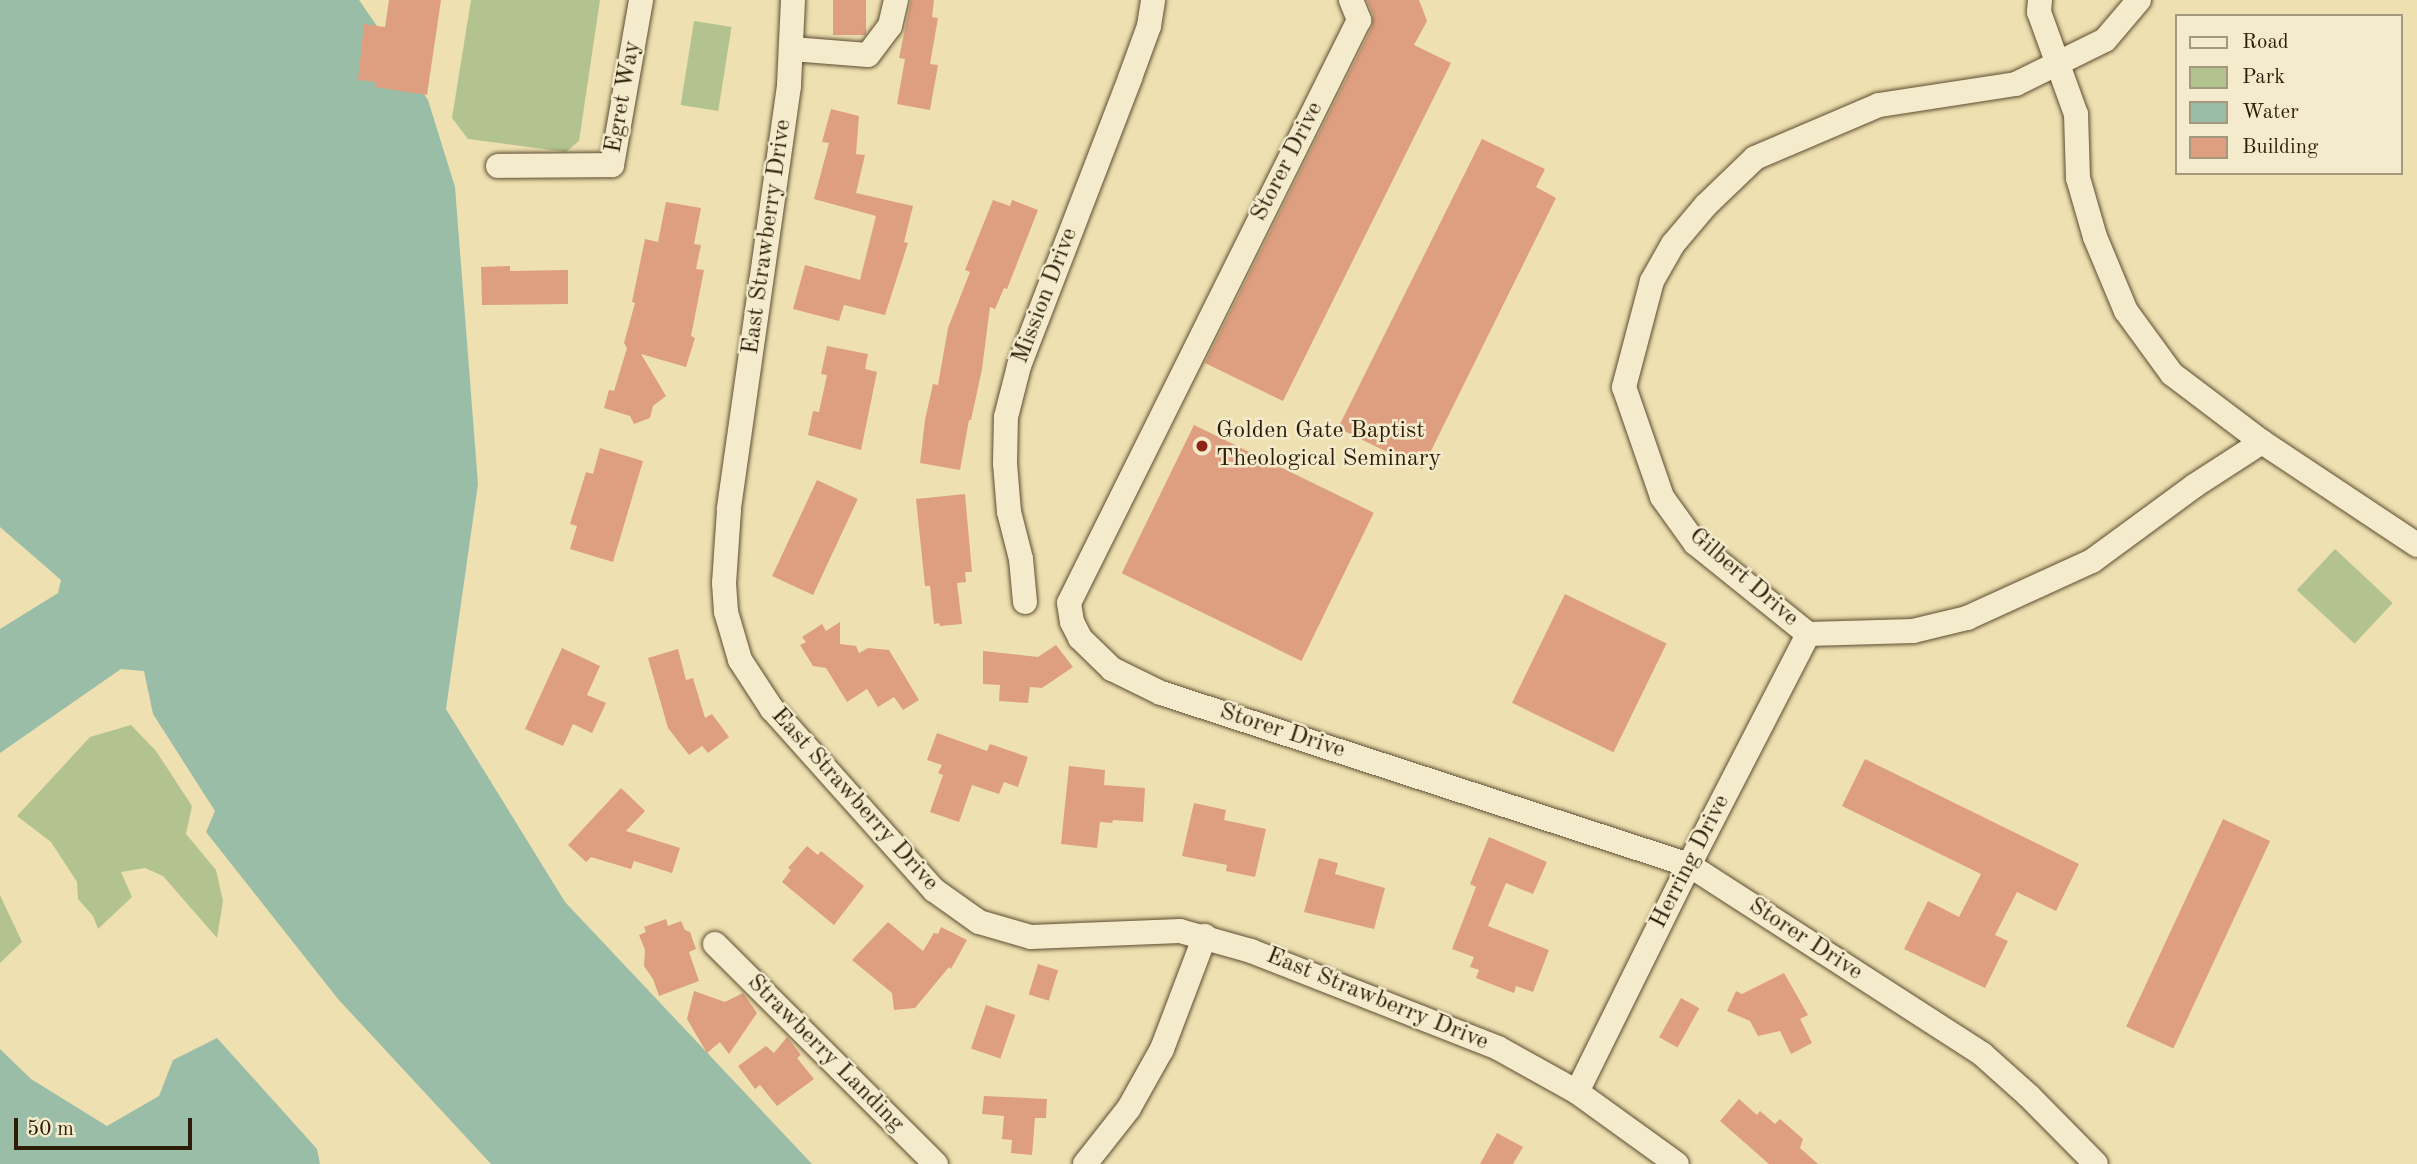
<!DOCTYPE html>
<html>
<head>
<meta charset="utf-8">
<style>
	body { margin:0 }
	#map { position:relative; width:2417px; height:1164px; overflow:hidden; background:#eee0b0; font-family:"Old Standard TT",serif }
	div>[style] { position:absolute }
	[style*='--x'] { left:calc(var(--x)*1px); top:calc(var(--y)*1px); width:calc(var(--w)*1px); rotate:calc(var(--a)*1deg) }
	.green>* { inset:0; background:#b3c390; transform-origin:0 0 }
	.water>* { inset:0; background:#9abda8 }
	.building>* { inset:0; background:#de9f80; transform-origin:0 0 }
	.roads { filter:drop-shadow(0 0 2px #5d4d32) drop-shadow(0 0 2px #5d4d32) }
	.minor>* { height:24px; margin:-12px; padding:0 12px; transform-origin:12px; border-radius:12px; background:#f4ebcc }
	.dots>* { width:19px; height:19px; translate:-50% -50%; box-sizing:border-box; border:4px solid #f4ebcc; border-radius:50% }
	span { translate:-50% -50%; white-space:nowrap; text-align:center; line-height:1.15; -webkit-text-stroke:5px #f4ebcc; paint-order:stroke }
	.street-label { font-size:24px; color:#2d1c08 }
	.poi-label { font-size:24px; color:#2d1c08 }
	.left { translate:0 -50%; text-align:left }
	.legend { position:absolute; left:2175px; top:14px; width:228px; height:161px; box-sizing:border-box; background:#f4ebcc; border:2px solid #a4987e; margin:0; padding:9px 12px; list-style:none; font-size:21px; color:#2d1c08 }
	.legend li { display:flex; align-items:center; gap:14px; height:35px }
	.legend b { width:35px; border:2px solid #a4987e }
	.scale { position:absolute; left:14px; top:1118px; width:178px; height:32px; box-sizing:border-box; border:4px solid #2d1c08; border-top:0; padding-left:9px; font-size:21px; line-height:24px; white-space:nowrap; color:#2d1c08; -webkit-text-stroke:5px #f4ebcc; paint-order:stroke }
</style>
</head>
<body>
<div id="map">
	<div class="green">
		<i style="clip-path:polygon(471px 0,600px 0,579px 141px,566px 152px,468px 139px,452px 118px)"></i>
		<i style="left:694px;top:21px;width:38px;height:85px;rotate:9deg"></i>
		<i style="left:2335px;top:549px;width:79px;height:56px;rotate:43deg"></i>
		<i style="clip-path:polygon(131px 725px,156px 751px,192px 806px,186px 834px,216px 870px,223px 901px,217px 938px,163px 876px,145px 868px,121px 872px,132px 897px,98px 929px,93px 916px,78px 899px,77px 882px,51px 842px,17px 816px,90px 737px)"></i>
		<i style="clip-path:polygon(0 895px,22px 942px,0 963px)"></i>
	</div>
	<div class="water">
		<i style="clip-path:polygon(0 0,359px 0,428px 100px,455px 187px,478px 484px,446px 709px,565px 902px,812px 1164px,491px 1164px,338px 999px,206px 832px,215px 811px,153px 714px,144px 671px,121px 669px,0 753px,0 629px,58px 593px,61px 580px,0 527px)"></i>
		<i style="clip-path:polygon(217px 1038px,317px 1149px,320px 1164px,0 1164px,0 1049px,31px 1079px,107px 1126px,159px 1096px,173px 1060px)"></i>
	</div>
	<div class="building">
		<i style="clip-path:polygon(389px 0,441px 0,427px 95px,375px 87px,376px 82px,358px 80px,364px 24px,385px 27px)"></i>
		<i style="left:833px;top:0;width:33px;height:35px"></i>
		<i style="clip-path:polygon(911px 0,934px 0,932px 17px,938px 18px,930px 64px,938px 65px,930px 110px,897px 104px,905px 59px,899px 58px)"></i>
		<i style="clip-path:polygon(1367px 0,1419px 0,1427px 21px,1414px 45px,1451px 63px,1283px 401px,1205px 363px,1372px 27px,1373px 15px)"></i>
		<i style="clip-path:polygon(831px 109px,859px 116px,856px 154px,865px 155px,856px 193px,913px 206px,904px 242px,908px 243px,885px 315px,844px 305px,839px 321px,793px 309px,805px 265px,860px 280px,876px 216px,814px 199px,829px 143px,822px 142px)"></i>
		<i style="clip-path:polygon(1482px 139px,1545px 169px,1536px 187px,1556px 198px,1422px 469px,1338px 428px)"></i>
		<i style="clip-path:polygon(993px 200px,1010px 206px,1012px 200px,1038px 210px,1007px 289px,1004px 288px,995px 309px,990px 307px,982px 369px,971px 420px,969px 420px,960px 470px,920px 463px,925px 420px,933px 384px,938px 385px,948px 328px,970px 272px,965px 270px)"></i>
		<i style="clip-path:polygon(666px 202px,701px 208px,694px 244px,701px 245px,696px 269px,704px 270px,691px 336px,695px 338px,686px 367px,641px 354px,666px 396px,653px 406px,650px 418px,634px 424px,630px 416px,604px 408px,609px 390px,614px 391px,627px 348px,624px 343px,635px 303px,632px 302px,645px 239px,658px 242px)"></i>
		<i style="clip-path:polygon(510px 266px,510px 271px,568px 270px,568px 304px,482px 305px,481px 267px)"></i>
		<i style="clip-path:polygon(827px 346px,868px 354px,865px 369px,877px 372px,861px 450px,808px 435px,813px 411px,819px 412px,827px 375px,821px 374px)"></i>
		<i style="left:1194px;top:425px;width:200px;height:165px;rotate:26deg"></i>
		<i style="clip-path:polygon(600px 448px,643px 461px,613px 562px,570px 549px,577px 526px,570px 524px,586px 472px,593px 474px)"></i>
		<i style="left:817px;top:480px;width:45px;height:106px;rotate:25deg"></i>
		<i style="clip-path:polygon(965px 494px,972px 572px,965px 572px,966px 582px,957px 583px,962px 624px,940px 626px,939px 623px,934px 624px,930px 586px,925px 586px,916px 499px)"></i>
		<i style="left:1565px;top:594px;width:113px;height:121px;rotate:26deg"></i>
		<i style="clip-path:polygon(840px 622px,840px 644px,856px 646px,859px 653px,868px 648px,889px 650px,919px 700px,903px 710px,894px 697px,878px 707px,867px 689px,847px 702px,826px 668px,813px 666px,800px 645px,806px 642px,802px 637px,822px 624px,826px 631px)"></i>
		<i style="clip-path:polygon(1056px 645px,1073px 667px,1042px 688px,1030px 687px,1028px 703px,999px 701px,1000px 685px,983px 684px,983px 651px,1038px 657px)"></i>
		<i style="clip-path:polygon(562px 648px,600px 666px,587px 695px,606px 703px,592px 733px,573px 724px,563px 746px,525px 729px)"></i>
		<i style="clip-path:polygon(678px 649px,686px 680px,693px 678px,705px 718px,712px 714px,729px 737px,708px 753px,702px 746px,689px 755px,668px 728px,648px 658px)"></i>
		<i style="clip-path:polygon(937px 733px,987px 751px,990px 744px,1028px 757px,1018px 787px,1004px 782px,999px 794px,972px 785px,959px 822px,930px 812px,943px 775px,938px 773px,942px 765px,927px 760px)"></i>
		<i style="clip-path:polygon(1865px 759px,2079px 864px,2056px 911px,2017px 892px,1995px 935px,2008px 941px,1985px 988px,1904px 949px,1928px 901px,1959px 917px,1981px 874px,1842px 806px)"></i>
		<i style="clip-path:polygon(1069px 766px,1105px 770px,1104px 785px,1145px 788px,1143px 822px,1113px 820px,1112px 823px,1100px 822px,1097px 848px,1061px 844px)"></i>
		<i style="clip-path:polygon(621px 788px,645px 811px,626px 831px,680px 848px,672px 873px,634px 861px,631px 869px,591px 857px,586px 862px,568px 845px)"></i>
		<i style="clip-path:polygon(1194px 803px,1226px 810px,1224px 820px,1266px 829px,1255px 877px,1226px 871px,1227px 865px,1182px 856px)"></i>
		<i style="left:2223px;top:819px;width:52px;height:229px;rotate:25deg"></i>
		<i style="clip-path:polygon(1489px 837px,1547px 862px,1533px 894px,1506px 883px,1488px 926px,1549px 950px,1533px 992px,1516px 986px,1514px 993px,1476px 978px,1479px 970px,1470px 967px,1474px 957px,1452px 949px,1476px 887px,1470px 884px)"></i>
		<i style="clip-path:polygon(807px 846px,818px 855px,821px 851px,864px 886px,834px 925px,782px 882px,791px 870px,788px 868px)"></i>
		<i style="clip-path:polygon(1319px 858px,1338px 863px,1335px 874px,1385px 888px,1374px 929px,1304px 912px)"></i>
		<i style="clip-path:polygon(666px 919px,668px 926px,681px 921px,685px 930px,690px 932px,696px 949px,689px 952px,699px 981px,659px 996px,653px 979px,644px 966px,645px 950px,639px 935px,646px 932px,644px 927px)"></i>
		<i style="clip-path:polygon(888px 922px,923px 951px,934px 933px,938px 934px,941px 927px,967px 940px,951px 969px,949px 967px,915px 1008px,894px 1010px,892px 993px,852px 960px)"></i>
		<i style="left:1038px;top:964px;width:21px;height:32px;rotate:17deg"></i>
		<i style="clip-path:polygon(1784px 973px,1808px 1015px,1800px 1019px,1812px 1043px,1791px 1054px,1780px 1031px,1758px 1036px,1750px 1021px,1727px 1011px,1736px 991px,1742px 994px)"></i>
		<i style="clip-path:polygon(694px 991px,725px 1002px,743px 993px,757px 1013px,729px 1054px,720px 1042px,707px 1053px,687px 1019px)"></i>
		<i style="left:1681px;top:998px;width:21px;height:45px;rotate:29deg"></i>
		<i style="left:986px;top:1005px;width:31px;height:46px;rotate:19deg"></i>
		<i style="clip-path:polygon(787px 1037px,801px 1055px,797px 1058px,814px 1079px,777px 1106px,760px 1085px,755px 1089px,738px 1066px,766px 1046px,774px 1053px)"></i>
		<i style="clip-path:polygon(984px 1096px,1047px 1099px,1046px 1118px,1035px 1118px,1032px 1155px,1011px 1153px,1012px 1140px,1002px 1139px,1004px 1116px,982px 1114px)"></i>
		<i style="clip-path:polygon(1739px 1099px,1757px 1115px,1760px 1111px,1775px 1124px,1780px 1119px,1803px 1139px,1800px 1148px,1818px 1164px,1769px 1164px,1720px 1121px)"></i>
		<i style="clip-path:polygon(1497px 1133px,1523px 1147px,1513px 1164px,1480px 1164px)"></i>
	</div>
	<div class="roads">
		<div class="minor">
			<i style="--x:793;--y:0;--w:86;--a:92.7"></i>
			<i style="--x:789;--y:86;--w:428;--a:98.1"></i>
			<i style="--x:729;--y:510;--w:73;--a:93.9"></i>
			<i style="--x:724;--y:583;--w:29;--a:86"></i>
			<i style="--x:726;--y:612;--w:50;--a:73.7"></i>
			<i style="--x:740;--y:660;--w:59;--a:56.9"></i>
			<i style="--x:772;--y:709;--w:243;--a:48.2"></i>
			<i style="--x:934;--y:890;--w:55;--a:35.4"></i>
			<i style="--x:979;--y:922;--w:54;--a:16.1"></i>
			<i style="--x:1031;--y:937;--w:149;--a:-2.3"></i>
			<i style="--x:1180;--y:931;--w:74;--a:15.7"></i>
			<i style="--x:1251;--y:951;--w:265;--a:21.4"></i>
			<i style="--x:1498;--y:1048;--w:90;--a:29.1"></i>
			<i style="--x:1577;--y:1092;--w:123;--a:35.8"></i>
			<i style="--x:1351;--y:0;--w:22;--a:68"></i>
			<i style="--x:1359;--y:20;--w:651;--a:116.45"></i>
			<i style="--x:1069;--y:603;--w:19;--a:81"></i>
			<i style="--x:1072;--y:622;--w:18;--a:63"></i>
			<i style="--x:1080;--y:638;--w:45;--a:44.1"></i>
			<i style="--x:1112;--y:669;--w:55;--a:26.1"></i>
			<i style="--x:1161;--y:693;--w:555;--a:18.04"></i>
			<i style="--x:1689;--y:865;--w:349;--a:32.8"></i>
			<i style="--x:1982;--y:1054;--w:63;--a:41.8"></i>
			<i style="--x:2029;--y:1096;--w:95;--a:45.4"></i>
			<i style="--x:2040;--y:0;--w:12;--a:95"></i>
			<i style="--x:2039;--y:12;--w:109;--a:70.1"></i>
			<i style="--x:2076;--y:114;--w:64;--a:88.2"></i>
			<i style="--x:2078;--y:178;--w:61;--a:73.9"></i>
			<i style="--x:2095;--y:237;--w:80;--a:67.3"></i>
			<i style="--x:2126;--y:311;--w:78;--a:53.9"></i>
			<i style="--x:2172;--y:374;--w:113;--a:37.1"></i>
			<i style="--x:2262;--y:442;--w:186;--a:33.6"></i>
			<i style="--x:2139;--y:0;--w:52;--a:130.4"></i>
			<i style="--x:2105;--y:40;--w:99;--a:153.7"></i>
			<i style="--x:2016;--y:84;--w:139;--a:171.3"></i>
			<i style="--x:1879;--y:105;--w:135;--a:156.9"></i>
			<i style="--x:1755;--y:158;--w:68;--a:136.2"></i>
			<i style="--x:1706;--y:205;--w:51;--a:130.2"></i>
			<i style="--x:1673;--y:244;--w:43;--a:119.6"></i>
			<i style="--x:1652;--y:281;--w:110;--a:104.8"></i>
			<i style="--x:1624;--y:387;--w:116;--a:70.9"></i>
			<i style="--x:1662;--y:497;--w:57;--a:54.3"></i>
			<i style="--x:1695;--y:543;--w:145;--a:38.8"></i>
			<i style="--x:1808;--y:634;--w:105;--a:-1.6"></i>
			<i style="--x:1913;--y:631;--w:56;--a:-13.5"></i>
			<i style="--x:1967;--y:618;--w:137;--a:-24.5"></i>
			<i style="--x:2092;--y:561;--w:127;--a:-36.3"></i>
			<i style="--x:2194;--y:486;--w:81;--a:-32.9"></i>
			<i style="--x:792;--y:49;--w:76;--a:4.5"></i>
			<i style="--x:868;--y:55;--w:36;--a:-53"></i>
			<i style="--x:890;--y:26;--w:27;--a:-77"></i>
			<i style="--x:498;--y:166;--w:114;--a:-0.5"></i>
			<i style="--x:612;--y:165;--w:168;--a:-80"></i>
			<i style="--x:1025;--y:602;--w:43;--a:-95.3"></i>
			<i style="--x:1021;--y:559;--w:49;--a:-104.3"></i>
			<i style="--x:1009;--y:512;--w:49;--a:-94.7"></i>
			<i style="--x:1005;--y:463;--w:46;--a:-88.8"></i>
			<i style="--x:1006;--y:417;--w:53;--a:-75.7"></i>
			<i style="--x:1019;--y:366;--w:309;--a:-68.9"></i>
			<i style="--x:1130;--y:78;--w:55;--a:-69.9"></i>
			<i style="--x:1149;--y:26;--w:26;--a:-81"></i>
			<i style="--x:715;--y:944;--w:312;--a:44.9"></i>
			<i style="--x:1577;--y:1092;--w:253;--a:-63.7"></i>
			<i style="--x:1689;--y:865;--w:260;--a:-62.7"></i>
			<i style="--x:1085;--y:1164;--w:71;--a:-51.8"></i>
			<i style="--x:1129;--y:1108;--w:68;--a:-60.8"></i>
			<i style="--x:1162;--y:1049;--w:121;--a:-69.2"></i>
		</div>
	</div>
	<div class="dots">
		<i style="left:1202px;top:446px;background:#8f2418"></i>
	</div>
	<div class="street-label">
		<span style="left:624px;top:97px;rotate:-80deg">Egret Way</span>
		<span style="left:1288px;top:162px;rotate:-63deg">Storer Drive</span>
		<span style="left:768px;top:237px;rotate:-82deg">East Strawberry Drive</span>
		<span style="left:1046px;top:296px;rotate:-69deg">Mission Drive</span>
		<span style="left:1743px;top:578px;rotate:41deg">Gilbert Drive</span>
		<span style="left:1282px;top:732px;rotate:18deg">Storer Drive</span>
		<span style="left:854px;top:800px;rotate:48deg">East Strawberry Drive</span>
		<span style="left:1691px;top:862px;rotate:-63deg">Herring Drive</span>
		<span style="left:1805px;top:940px;rotate:33deg">Storer Drive</span>
		<span style="left:1377px;top:1000px;rotate:22deg">East Strawberry Drive</span>
		<span style="left:825px;top:1054px;rotate:45deg">Strawberry Landing</span>
	</div>
	<div class="poi-label">
		<span class="left" style="left:1216px;top:446px">Golden Gate Baptist<br>Theological Seminary</span>
	</div>
	<ul class="legend">
	<li><b style="height:9px;background:#f4ebcc"></b>Road</li>
	<li><b style="height:19px;background:#b3c390"></b>Park</li>
	<li><b style="height:19px;background:#9abda8"></b>Water</li>
	<li><b style="height:19px;background:#de9f80"></b>Building</li>
	</ul>
	<div class="scale">50 m</div>
</div>
</body>
</html>
